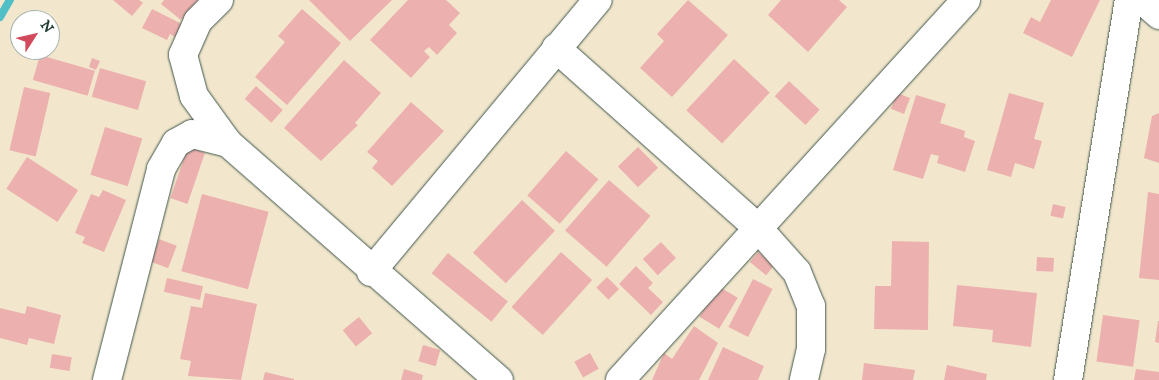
<!DOCTYPE html>
<html>
<head>
<meta charset="utf-8">
<style>
	body { margin:0 }
	#map { position:relative; width:1159px; height:380px; overflow:hidden; background:#f2e7cd; font-family:"IM FELL DW Pica",serif }
	div>[style] { position:absolute }
	[style*='--x'] { left:calc(var(--x)*1px); top:calc(var(--y)*1px); width:calc(var(--w)*1px); rotate:calc(var(--a)*1deg) }
	.stream>* { height:8px; margin:-4px; padding:0 4px; transform-origin:4px; border-radius:4px; background:#50bfc6 }
	.building>* { inset:0; background:#ecb1ae; transform-origin:0 0 }
	.roads { filter:drop-shadow(0 0 1px #3f564b) drop-shadow(0 0 1px #3f564b) }
	.minor>* { height:28px; margin:-14px; padding:0 14px; transform-origin:14px; border-radius:14px; background:#fff }
	span { translate:-50% -50%; white-space:nowrap; text-align:center; line-height:1.15; -webkit-text-stroke:5px #fff; paint-order:stroke }
	.north { position:absolute; left:10px; top:10px; width:50px; height:50px; box-sizing:border-box; background:#fff; border:1px solid #a5b1ae; border-radius:50%; rotate:55deg; font-size:14px; font-weight:700; line-height:20px; text-align:center; color:#1f3d34 }
	.north::after { content:''; display:block; margin:auto; width:18px; height:22px; background:#d1495b; clip-path:polygon(50% 0,100% 100%,50% 72%,0 100%) }
</style>
</head>
<body>
<div id="map">
	<div class="stream">
		<i style="--x:0;--y:17;--w:20;--a:-60"></i>
	</div>
	<div class="building">
		<i style="clip-path:polygon(113px 0,139px 0,143px 3px,132px 16px)"></i>
		<i style="clip-path:polygon(164px 0,198px 0,181px 20px,161px 4px)"></i>
		<i style="clip-path:polygon(309px 0,392px 0,350px 41px)"></i>
		<i style="clip-path:polygon(408px 0,446px 0,460px 13px,449px 25px,457px 33px,437px 55px,429px 47px,424px 51px,430px 57px,411px 78px,370px 40px)"></i>
		<i style="clip-path:polygon(688px 0,728px 35px,672px 97px,640px 68px,664px 41px,657px 34px)"></i>
		<i style="clip-path:polygon(781px 0,839px 0,847px 7px,808px 52px,768px 15px)"></i>
		<i style="clip-path:polygon(1051px 0,1100px 0,1072px 57px,1023px 33px,1031px 17px,1040px 22px)"></i>
		<i style="clip-path:polygon(152px 9px,182px 24px,175px 37px,170px 34px,167px 40px,142px 28px)"></i>
		<i style="clip-path:polygon(302px 9px,341px 43px,287px 105px,255px 77px,285px 42px,278px 36px)"></i>
		<i style="left:40px;top:55px;width:57px;height:26px;rotate:16deg"></i>
		<i style="clip-path:polygon(92px 58px,100px 61px,96px 70px,89px 67px)"></i>
		<i style="left:734px;top:59px;width:49px;height:70px;rotate:43deg"></i>
		<i style="clip-path:polygon(344px 60px,381px 93px,355px 123px,358px 125px,321px 161px,284px 128px)"></i>
		<i style="left:100px;top:68px;width:48px;height:30px;rotate:16deg"></i>
		<i style="left:789px;top:81px;width:42px;height:21px;rotate:43deg"></i>
		<i style="left:256px;top:86px;width:36px;height:17px;rotate:42deg"></i>
		<i style="left:24px;top:87px;width:27px;height:65px;rotate:13deg"></i>
		<i style="left:897px;top:93px;width:14px;height:17px;rotate:21deg"></i>
		<i style="clip-path:polygon(1009px 93px,1044px 103px,1034px 139px,1042px 141px,1034px 169px,1015px 163px,1011px 177px,987px 170px)"></i>
		<i style="clip-path:polygon(916px 95px,946px 104px,940px 123px,965px 131px,964px 137px,975px 141px,965px 172px,937px 163px,939px 156px,931px 154px,923px 179px,893px 170px)"></i>
		<i style="clip-path:polygon(411px 102px,444px 131px,392px 186px,372px 168px,378px 161px,367px 152px)"></i>
		<i style="clip-path:polygon(1159px 113px,1159px 163px,1144px 158px,1152px 116px)"></i>
		<i style="left:105px;top:127px;width:39px;height:50px;rotate:17deg"></i>
		<i style="left:188px;top:147px;width:18px;height:54px;rotate:19deg"></i>
		<i style="left:638px;top:147px;width:29px;height:28px;rotate:46deg"></i>
		<i style="left:566px;top:151px;width:43px;height:59px;rotate:41deg"></i>
		<i style="left:27px;top:157px;width:61px;height:38px;rotate:33deg"></i>
		<i style="left:609px;top:180px;width:55px;height:67px;rotate:41deg"></i>
		<i style="clip-path:polygon(103px 190px,126px 200px,104px 252px,82px 243px,85px 237px,75px 233px,91px 194px,99px 197px)"></i>
		<i style="clip-path:polygon(1148px 192px,1159px 194px,1159px 280px,1139px 278px)"></i>
		<i style="left:202px;top:194px;width:69px;height:80px;rotate:15deg"></i>
		<i style="left:522px;top:200px;width:45px;height:72px;rotate:43deg"></i>
		<i style="left:1053px;top:204px;width:13px;height:12px;rotate:13deg"></i>
		<i style="left:159px;top:239px;width:19px;height:24px;rotate:21deg"></i>
		<i style="clip-path:polygon(892px 241px,929px 242px,928px 330px,874px 329px,875px 286px,891px 286px)"></i>
		<i style="left:661px;top:242px;width:22px;height:25px;rotate:47deg"></i>
		<i style="left:561px;top:252px;width:42px;height:74px;rotate:42deg"></i>
		<i style="left:758px;top:252px;width:21px;height:13px;rotate:39deg"></i>
		<i style="left:448px;top:253px;width:77px;height:26px;rotate:39deg"></i>
		<i style="left:1037px;top:257px;width:17px;height:14px;rotate:3deg"></i>
		<i style="clip-path:polygon(636px 266px,653px 283px,648px 288px,663px 302px,651px 315px,619px 284px)"></i>
		<i style="left:607px;top:277px;width:17px;height:15px;rotate:45deg"></i>
		<i style="left:167px;top:278px;width:37px;height:14px;rotate:13deg"></i>
		<i style="left:753px;top:279px;width:22px;height:54px;rotate:27deg"></i>
		<i style="clip-path:polygon(957px 285px,1037px 293px,1031px 347px,992px 342px,993px 330px,953px 326px)"></i>
		<i style="left:718px;top:286px;width:23px;height:36px;rotate:31deg"></i>
		<i style="clip-path:polygon(205px 293px,257px 304px,241px 380px,188px 376px,191px 361px,180px 359px,191px 306px,202px 308px)"></i>
		<i style="clip-path:polygon(27px 306px,61px 315px,54px 344px,29px 338px,27px 345px,0 338px,0 308px,25px 314px)"></i>
		<i style="left:1103px;top:315px;width:37px;height:47px;rotate:8deg"></i>
		<i style="left:359px;top:317px;width:21px;height:21px;rotate:51deg"></i>
		<i style="clip-path:polygon(1158px 321px,1159px 321px,1159px 343px,1155px 342px)"></i>
		<i style="clip-path:polygon(694px 326px,718px 343px,699px 380px,652px 380px,664px 353px,672px 359px)"></i>
		<i style="left:423px;top:345px;width:18px;height:17px;rotate:16deg"></i>
		<i style="clip-path:polygon(723px 347px,764px 366px,758px 380px,708px 380px)"></i>
		<i style="left:590px;top:353px;width:18px;height:18px;rotate:61deg"></i>
		<i style="left:52px;top:354px;width:20px;height:14px;rotate:9deg"></i>
		<i style="clip-path:polygon(864px 363px,915px 370px,913px 380px,862px 380px)"></i>
		<i style="clip-path:polygon(947px 365px,987px 374px,986px 380px,944px 380px)"></i>
		<i style="clip-path:polygon(404px 369px,423px 375px,422px 380px,401px 380px)"></i>
		<i style="clip-path:polygon(1136px 369px,1159px 372px,1159px 380px,1134px 380px)"></i>
		<i style="clip-path:polygon(265px 372px,294px 379px,294px 380px,263px 380px)"></i>
	</div>
	<div class="roads">
		<div class="minor">
			<i style="--x:219;--y:0;--w:30;--a:135"></i>
			<i style="--x:198;--y:21;--w:37;--a:114"></i>
			<i style="--x:183;--y:55;--w:42;--a:75"></i>
			<i style="--x:194;--y:96;--w:58;--a:54.1"></i>
			<i style="--x:228;--y:143;--w:360;--a:41.2"></i>
			<i style="--x:1142;--y:0;--w:23;--a:41"></i>
			<i style="--x:556;--y:48;--w:269;--a:41.7"></i>
			<i style="--x:757;--y:227;--w:60;--a:48.4"></i>
			<i style="--x:797;--y:272;--w:37;--a:68"></i>
			<i style="--x:811;--y:306;--w:43;--a:90"></i>
			<i style="--x:811;--y:349;--w:32;--a:103"></i>
			<i style="--x:371;--y:272;--w:354;--a:-50.2"></i>
			<i style="--x:107;--y:380;--w:218;--a:-75.6"></i>
			<i style="--x:161;--y:169;--w:30;--a:-60"></i>
			<i style="--x:176;--y:143;--w:18;--a:-29"></i>
			<i style="--x:192;--y:134;--w:37;--a:14"></i>
			<i style="--x:620;--y:380;--w:514;--a:-47.68"></i>
			<i style="--x:1068;--y:380;--w:385;--a:-80.9"></i>
		</div>
	</div>
	<div class="north">N</div>
</div>
</body>
</html>
